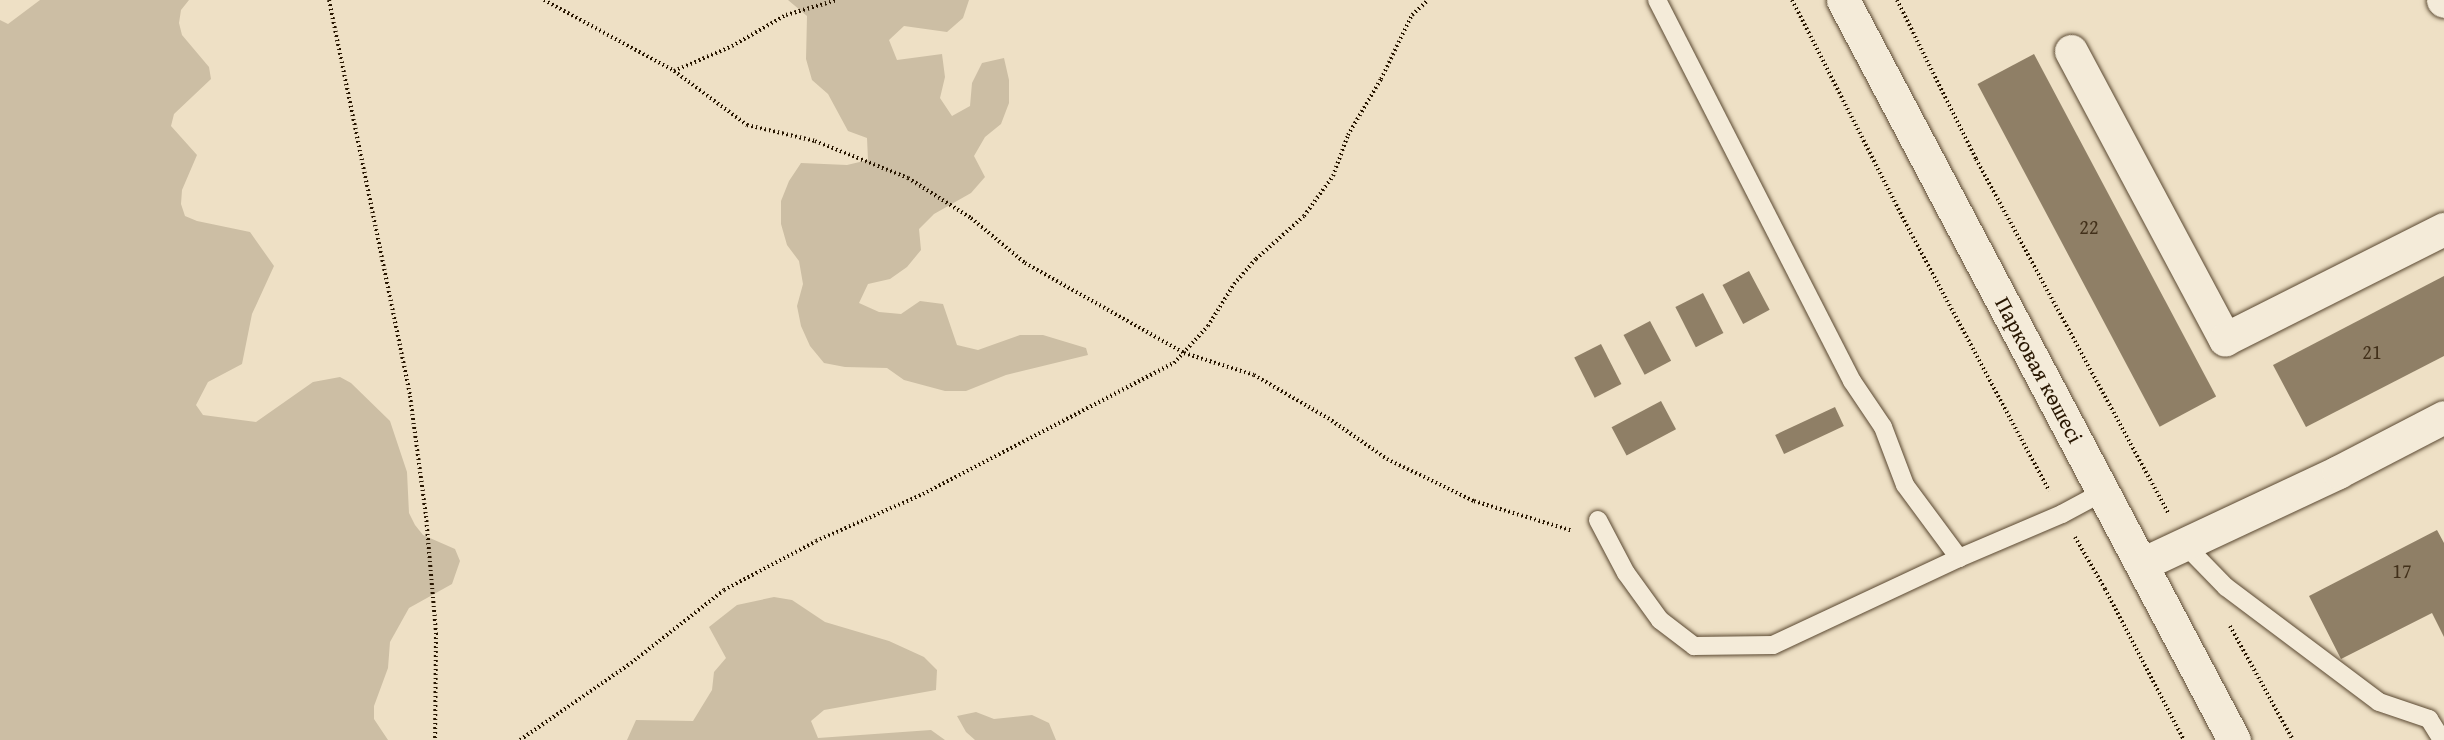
<!DOCTYPE html>
<html>
<head>
<meta charset="utf-8">
<style>
	body { margin:0 }
	#map { position:relative; width:2444px; height:740px; overflow:hidden; background:#eee0c5; font-family:"Gentium Book Plus",serif }
	div>[style] { position:absolute }
	[style*='--x'] { left:calc(var(--x)*1px); top:calc(var(--y)*1px); width:calc(var(--w)*1px); rotate:calc(var(--a)*1deg) }
	.green>* { inset:0; background:#ccbea4 }
	.building>* { inset:0; background:#8f7f66; transform-origin:0 0 }
	.path>* { height:4px; margin-top:-2px; transform-origin:0; background:repeating-linear-gradient(90deg,#281600 0 1.5px,transparent 0 4.5px) }
	.roads { filter:drop-shadow(0 0 2px #5a4831) drop-shadow(0 0 2px #5a4831) }
	.service>* { height:18px; margin:-9px; padding:0 9px; transform-origin:9px; border-radius:9px; background:#f4ebd9 }
	.minor>* { height:33px; margin:-16.5px; padding:0 16.5px; transform-origin:16.5px; border-radius:16.5px; background:#f4ebd9 }
	.tertiary>* { height:33px; margin:-16.5px; padding:0 16.5px; transform-origin:16.5px; border-radius:16.5px; background:#f4ebd9 }
	span { translate:-50% -50%; white-space:nowrap; text-align:center; line-height:1.15; -webkit-text-stroke:5px #f4ebd9; paint-order:stroke }
	.number-label { font-size:20px; color:#42301a }
	.number-label span { -webkit-text-stroke-width:0 }
	.street-label { font-size:22px; color:#281600 }
</style>
</head>
<body>
<div id="map">
	<div class="green">
		<i style="clip-path:polygon(40px 0,189px 0,181px 10px,179px 23px,182px 35px,209px 67px,211px 79px,174px 114px,171px 126px,197px 155px,182px 190px,181px 204px,185px 216px,197px 221px,250px 232px,274px 266px,252px 314px,242px 364px,208px 382px,196px 405px,203px 415px,256px 422px,313px 382px,340px 377px,351px 383px,390px 421px,407px 472px,409px 513px,415px 525px,423px 535px,455px 549px,460px 561px,452px 584px,409px 608px,390px 642px,388px 668px,374px 706px,374px 719px,388px 740px,0 740px,0 20px,8px 24px)"></i>
		<i style="clip-path:polygon(788px 0,969px 0,963px 18px,947px 32px,904px 26px,889px 40px,897px 60px,942px 54px,945px 77px,940px 98px,952px 116px,970px 106px,972px 83px,982px 63px,1004px 58px,1009px 80px,1009px 103px,1001px 124px,985px 137px,974px 156px,985px 177px,971px 193px,934px 214px,919px 229px,921px 250px,907px 267px,890px 279px,868px 284px,859px 303px,879px 312px,901px 314px,920px 301px,943px 304px,957px 345px,978px 350px,1020px 335px,1043px 335px,1086px 348px,1088px 355px,1006px 375px,966px 391px,945px 391px,904px 380px,887px 368px,845px 367px,824px 363px,810px 346px,801px 326px,797px 306px,803px 284px,799px 261px,787px 245px,781px 224px,781px 201px,789px 181px,801px 163px,847px 165px,868px 160px,867px 138px,848px 131px,828px 94px,812px 80px,806px 59px,807px 16px)"></i>
		<i style="clip-path:polygon(774px 597px,792px 600px,825px 622px,889px 641px,924px 657px,937px 670px,936px 690px,824px 710px,811px 721px,818px 738px,931px 730px,945px 740px,627px 740px,636px 720px,693px 721px,712px 690px,714px 672px,726px 658px,709px 627px,737px 605px)"></i>
		<i style="clip-path:polygon(976px 712px,994px 719px,1032px 715px,1049px 723px,1056px 740px,975px 740px,966px 732px,957px 716px)"></i>
	</div>
	<div class="building">
		<i style="left:2034px;top:54px;width:388px;height:64px;rotate:62deg"></i>
		<i style="left:1749px;top:271px;width:44px;height:30px;rotate:62deg"></i>
		<i style="clip-path:polygon(2444px 276px,2444px 356px,2306px 427px,2273px 365px)"></i>
		<i style="left:1703px;top:293px;width:45px;height:31px;rotate:63deg"></i>
		<i style="left:1650px;top:321px;width:45px;height:30px;rotate:62deg"></i>
		<i style="left:1601px;top:344px;width:45px;height:30px;rotate:63deg"></i>
		<i style="left:1661px;top:401px;width:32px;height:56px;rotate:62deg"></i>
		<i style="left:1835px;top:407px;width:21px;height:66px;rotate:65deg"></i>
		<i style="clip-path:polygon(2437px 530px,2444px 543px,2444px 637px,2432px 613px,2341px 659px,2309px 596px)"></i>
	</div>
	<div class="path">
		<i style="--x:329;--y:0;--w:404;--a:78.4"></i>
		<i style="--x:410;--y:396;--w:121;--a:82.4"></i>
		<i style="--x:426;--y:516;--w:117;--a:85.1"></i>
		<i style="--x:436;--y:633;--w:107;--a:90.5"></i>
		<i style="--x:544;--y:0;--w:148;--a:28.6"></i>
		<i style="--x:674;--y:71;--w:63;--a:-23.3"></i>
		<i style="--x:732;--y:46;--w:62;--a:-29.9"></i>
		<i style="--x:786;--y:15;--w:53;--a:-16.4"></i>
		<i style="--x:1792;--y:0;--w:266;--a:63"></i>
		<i style="--x:1913;--y:237;--w:288;--a:61.8"></i>
		<i style="--x:1897;--y:0;--w:178;--a:63.6"></i>
		<i style="--x:1976;--y:159;--w:404;--a:61.5"></i>
		<i style="--x:674;--y:71;--w:91;--a:36.5"></i>
		<i style="--x:747;--y:125;--w:70;--a:13.2"></i>
		<i style="--x:815;--y:141;--w:100;--a:21.7"></i>
		<i style="--x:908;--y:178;--w:75;--a:32.4"></i>
		<i style="--x:971;--y:218;--w:70;--a:39.8"></i>
		<i style="--x:1025;--y:263;--w:183;--a:29.5"></i>
		<i style="--x:1184;--y:353;--w:73;--a:17.4"></i>
		<i style="--x:1254;--y:375;--w:86;--a:30.2"></i>
		<i style="--x:1328;--y:418;--w:72;--a:34.8"></i>
		<i style="--x:1387;--y:459;--w:97;--a:25.8"></i>
		<i style="--x:1474;--y:501;--w:103;--a:16.9"></i>
		<i style="--x:2075;--y:537;--w:60;--a:60"></i>
		<i style="--x:2105;--y:589;--w:170;--a:62.4"></i>
		<i style="--x:2230;--y:626;--w:130;--a:61.1"></i>
		<i style="--x:520;--y:740;--w:135;--a:-34.7"></i>
		<i style="--x:631;--y:663;--w:118;--a:-38.1"></i>
		<i style="--x:724;--y:590;--w:104;--a:-28"></i>
		<i style="--x:816;--y:541;--w:117;--a:-23.7"></i>
		<i style="--x:923;--y:494;--w:283;--a:-27.6"></i>
		<i style="--x:1174;--y:363;--w:50;--a:-47.4"></i>
		<i style="--x:1208;--y:326;--w:49;--a:-58.2"></i>
		<i style="--x:1234;--y:284;--w:33;--a:-49"></i>
		<i style="--x:1256;--y:259;--w:64;--a:-41.9"></i>
		<i style="--x:1304;--y:216;--w:49;--a:-54.1"></i>
		<i style="--x:1333;--y:176;--w:44;--a:-69.9"></i>
		<i style="--x:1348;--y:135;--w:65;--a:-59.5"></i>
		<i style="--x:1381;--y:79;--w:71;--a:-64.2"></i>
		<i style="--x:1412;--y:15;--w:22;--a:-43"></i>
	</div>
	<div class="roads">
		<div class="service">
			<i style="--x:1657;--y:0;--w:428;--a:62.9"></i>
			<i style="--x:1852;--y:381;--w:55;--a:56"></i>
			<i style="--x:1883;--y:427;--w:62;--a:69.2"></i>
			<i style="--x:1905;--y:485;--w:91;--a:53.5"></i>
			<i style="--x:1959;--y:558;--w:112;--a:-23.1"></i>
			<i style="--x:2062;--y:514;--w:47;--a:-28.2"></i>
			<i style="--x:1598;--y:520;--w:60;--a:62.2"></i>
			<i style="--x:1626;--y:573;--w:58;--a:54.1"></i>
			<i style="--x:1660;--y:620;--w:43;--a:37.4"></i>
			<i style="--x:1694;--y:646;--w:79;--a:-0.7"></i>
			<i style="--x:1773;--y:645;--w:205;--a:-25.1"></i>
			<i style="--x:2185;--y:545;--w:59;--a:45.7"></i>
			<i style="--x:2226;--y:587;--w:191;--a:36.9"></i>
			<i style="--x:2379;--y:702;--w:53;--a:18.8"></i>
			<i style="--x:2429;--y:719;--w:25;--a:58"></i>
		</div>
		<div class="minor">
			<i style="--x:2443;--y:0;--w:1;--a:45"></i>
			<i style="--x:2071;--y:51;--w:327;--a:61.9"></i>
			<i style="--x:2225;--y:339;--w:245;--a:-26.7"></i>
			<i style="--x:2142;--y:564;--w:217;--a:-25.1"></i>
			<i style="--x:2338;--y:472;--w:119;--a:-27.4"></i>
		</div>
		<div class="tertiary">
			<i style="--x:1843;--y:0;--w:837;--a:62.15"></i>
		</div>
	</div>
	<div class="number-label">
		<span style="left:2089px;top:226px">22</span>
		<span style="left:2372px;top:351px">21</span>
		<span style="left:2402px;top:570px">17</span>
	</div>
	<div class="street-label">
		<span style="left:2039px;top:370px;rotate:62deg">Парковая көшесі</span>
	</div>
</div>
</body>
</html>
